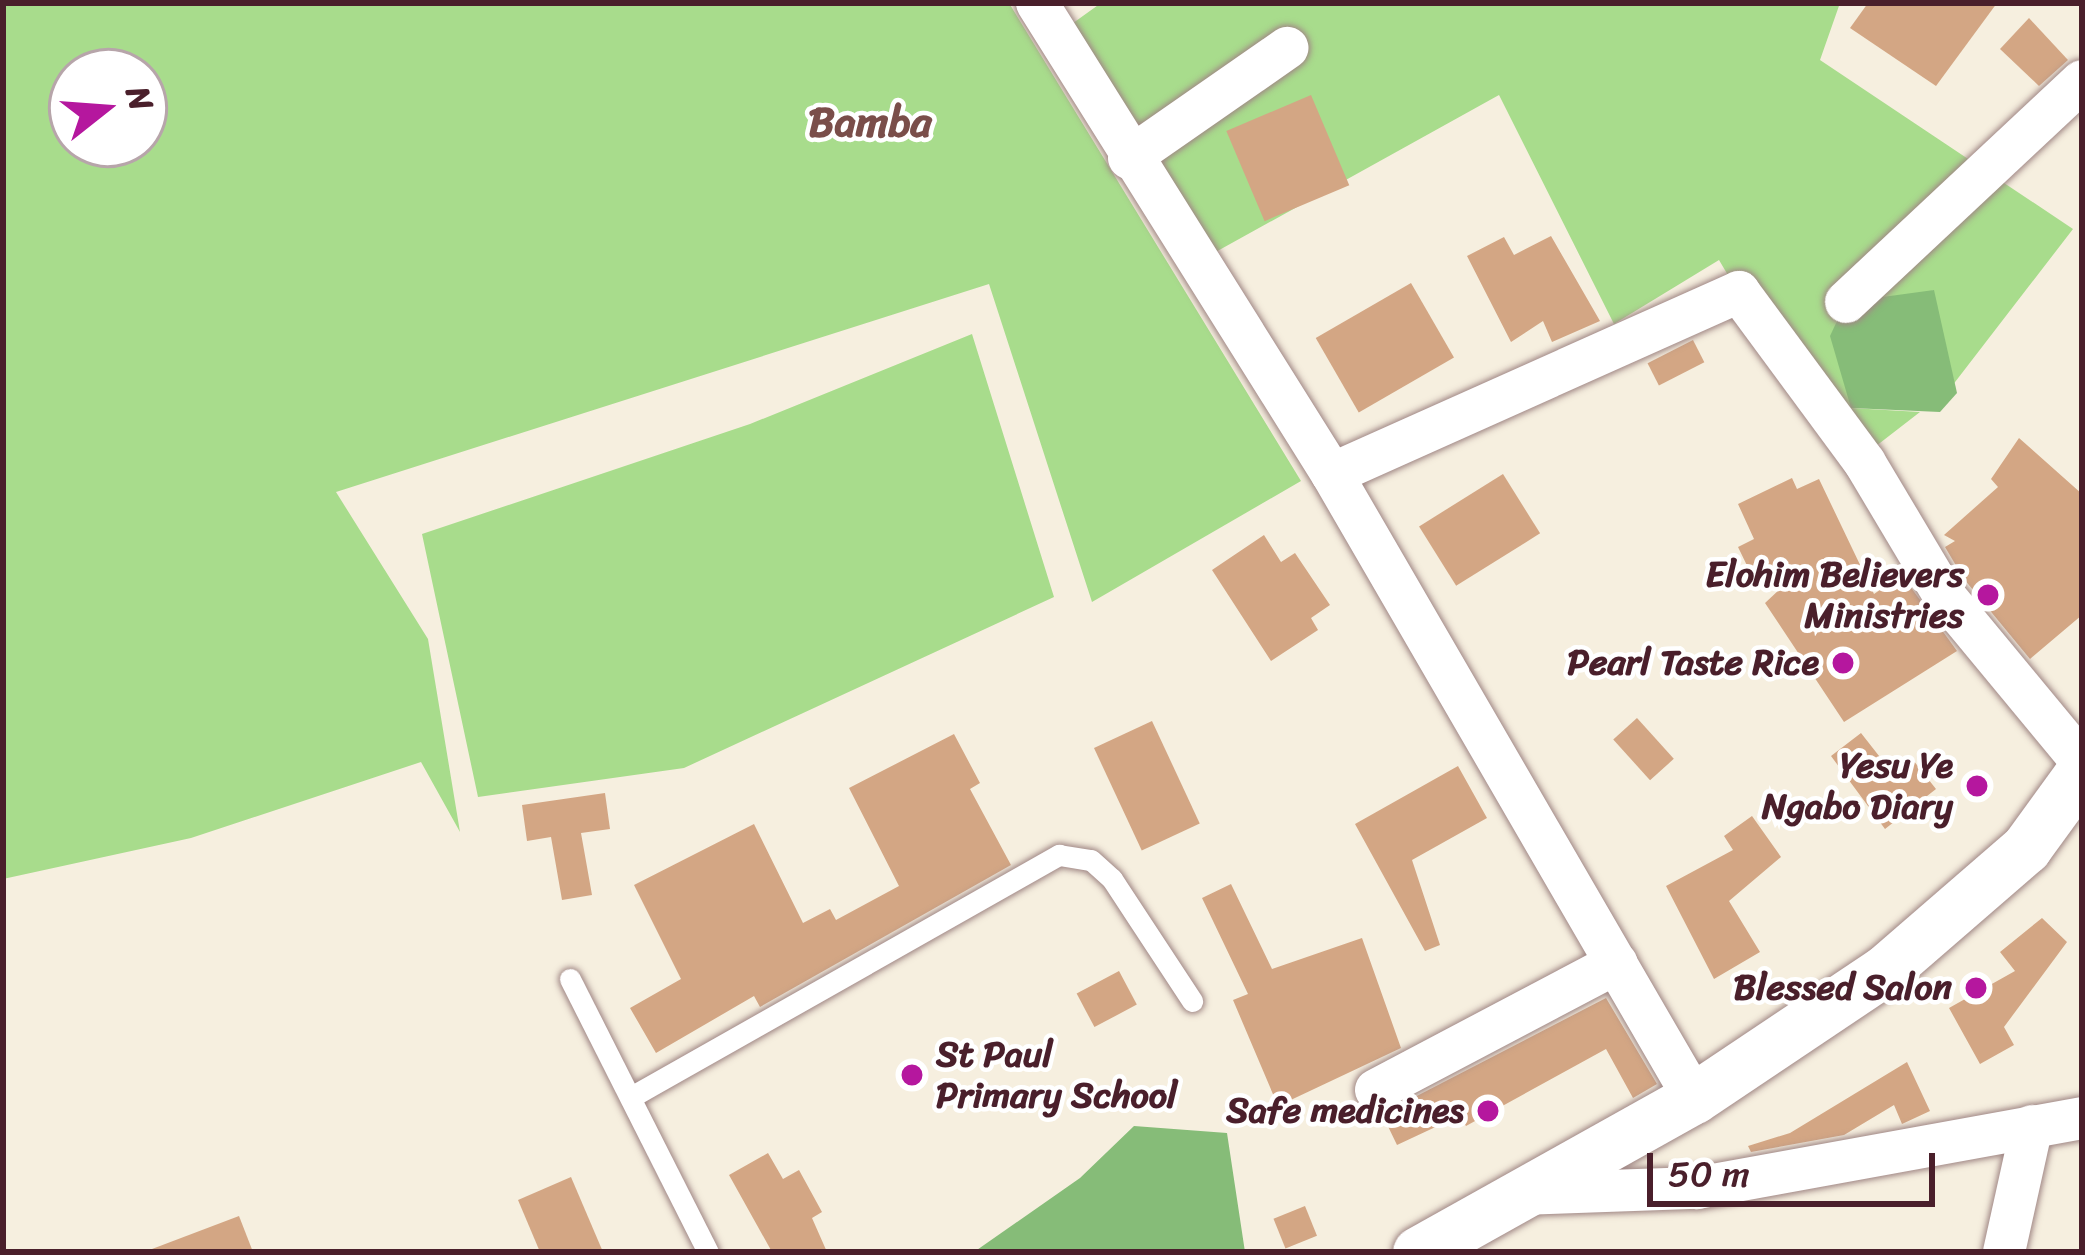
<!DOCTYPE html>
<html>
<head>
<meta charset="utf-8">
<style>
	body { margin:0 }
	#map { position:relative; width:2085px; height:1255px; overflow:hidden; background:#f6efdf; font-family:Sriracha,sans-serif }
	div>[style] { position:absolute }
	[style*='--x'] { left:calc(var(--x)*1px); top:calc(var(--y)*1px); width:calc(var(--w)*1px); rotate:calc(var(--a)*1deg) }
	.green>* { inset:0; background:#a8dc8c }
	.forest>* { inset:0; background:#86bc78 }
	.building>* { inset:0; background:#d3a684; transform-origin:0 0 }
	.roads { filter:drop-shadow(0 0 3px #a08785) drop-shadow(0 0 3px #a08785) }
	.service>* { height:21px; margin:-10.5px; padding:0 10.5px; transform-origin:10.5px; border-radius:10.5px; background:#fff }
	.minor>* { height:42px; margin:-21px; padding:0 21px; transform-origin:21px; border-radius:21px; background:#fff }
	.tertiary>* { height:51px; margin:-25.5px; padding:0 25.5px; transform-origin:25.5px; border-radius:25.5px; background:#fff }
	.dots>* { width:33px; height:33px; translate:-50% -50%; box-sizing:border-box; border:6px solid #fff; border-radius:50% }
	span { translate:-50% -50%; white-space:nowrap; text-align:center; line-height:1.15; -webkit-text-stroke:9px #fff; paint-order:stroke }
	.poi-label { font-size:36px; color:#4a1f2b; font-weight:700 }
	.right { translate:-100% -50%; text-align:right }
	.left { translate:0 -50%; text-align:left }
	.quarter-label { font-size:42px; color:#7a4e4a; font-weight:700 }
	.frame { position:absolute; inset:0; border:6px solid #4a1f2b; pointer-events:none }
	.north { position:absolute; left:48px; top:48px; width:120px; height:120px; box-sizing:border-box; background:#fff; border:3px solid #b7a5aa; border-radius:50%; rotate:73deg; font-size:33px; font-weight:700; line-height:48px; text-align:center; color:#4a1f2b }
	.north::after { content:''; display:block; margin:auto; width:42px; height:54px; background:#b5179e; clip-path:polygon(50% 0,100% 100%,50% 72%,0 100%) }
	.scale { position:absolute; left:1647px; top:1153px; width:288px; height:54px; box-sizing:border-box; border:6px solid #4a1f2b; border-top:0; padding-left:15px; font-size:36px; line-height:42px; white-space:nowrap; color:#4a1f2b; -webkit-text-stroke:9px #fff; paint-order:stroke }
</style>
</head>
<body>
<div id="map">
	<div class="green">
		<i style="clip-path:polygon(evenodd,3px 3px,1009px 3px,1301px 481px,1092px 602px,989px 284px,336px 492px,428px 639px,460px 832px,421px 762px,191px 838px,3px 879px,3px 3px,144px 72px,144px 144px,72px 144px,72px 72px,144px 72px)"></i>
		<i style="clip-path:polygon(1101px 3px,1840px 3px,1820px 60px,2073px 229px,1952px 386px,1933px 290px,1851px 408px,1920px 412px,1867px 453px,1774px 353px,1719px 260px,1614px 324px,1499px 95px,1203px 259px,1062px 31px)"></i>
		<i style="clip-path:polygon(972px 334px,1054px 597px,684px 768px,478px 797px,422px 534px,750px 424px)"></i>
	</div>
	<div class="forest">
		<i style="clip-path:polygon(1934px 290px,1957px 393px,1940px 412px,1851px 408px,1830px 336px,1846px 302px)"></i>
		<i style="clip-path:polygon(1134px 1126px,1227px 1133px,1245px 1252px,974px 1252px,1080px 1178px)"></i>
	</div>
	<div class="building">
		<i style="clip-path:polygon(1868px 3px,1997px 3px,1936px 86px,1850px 28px)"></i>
		<i style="clip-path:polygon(2029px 18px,2068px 60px,2039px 86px,2000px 49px)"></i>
		<i style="left:1311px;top:95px;width:98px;height:92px;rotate:67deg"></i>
		<i style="clip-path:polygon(1551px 236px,1600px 321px,1552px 342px,1543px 321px,1511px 342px,1467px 256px,1504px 237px,1514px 255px)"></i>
		<i style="left:1411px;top:283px;width:86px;height:110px;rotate:60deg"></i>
		<i style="left:1693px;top:340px;width:25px;height:51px;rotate:63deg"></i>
		<i style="clip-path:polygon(2019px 438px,2082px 494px,2082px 615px,2030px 659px,1964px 579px,1945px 547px,1955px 541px,1944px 535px,1998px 487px,1991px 479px)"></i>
		<i style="left:1503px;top:474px;width:70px;height:99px;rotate:58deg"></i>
		<i style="clip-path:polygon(1792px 478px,1797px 489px,1819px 479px,1874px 594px,1902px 575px,1957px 651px,1844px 722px,1765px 603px,1780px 589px,1769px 574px,1755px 582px,1738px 547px,1754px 539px,1738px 504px)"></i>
		<i style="clip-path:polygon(1264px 535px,1281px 562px,1295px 553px,1330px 605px,1311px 618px,1318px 630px,1271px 661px,1212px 570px)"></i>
		<i style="left:1637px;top:718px;width:55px;height:32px;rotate:48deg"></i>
		<i style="left:1152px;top:721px;width:113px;height:64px;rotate:65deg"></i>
		<i style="clip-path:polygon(1861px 733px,1894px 775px,1913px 760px,1936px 789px,1885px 829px,1831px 756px)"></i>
		<i style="clip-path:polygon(954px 734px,980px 783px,970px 789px,1011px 865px,760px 1007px,754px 996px,656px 1053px,630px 1008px,681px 979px,634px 885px,754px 824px,803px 923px,830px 909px,836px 920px,899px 886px,849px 788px)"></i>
		<i style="clip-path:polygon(1458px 766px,1487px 818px,1412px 860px,1440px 945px,1425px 951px,1355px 824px)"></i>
		<i style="clip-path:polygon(605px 793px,610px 829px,581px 833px,592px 895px,562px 900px,551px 837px,527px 841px,522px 805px)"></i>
		<i style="clip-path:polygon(1752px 816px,1781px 857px,1729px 901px,1760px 952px,1714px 979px,1666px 886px,1733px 850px,1724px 836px)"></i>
		<i style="clip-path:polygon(1231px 884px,1272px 969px,1362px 938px,1401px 1048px,1278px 1106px,1233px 1000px,1248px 994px,1202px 898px)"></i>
		<i style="clip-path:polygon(2042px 918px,2067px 942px,2004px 1027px,2014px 1045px,1980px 1064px,1949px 1008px,2015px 971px,2000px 952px)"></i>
		<i style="left:1119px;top:971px;width:38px;height:48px;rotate:62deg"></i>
		<i style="clip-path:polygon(1606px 998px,1657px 1084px,1633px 1098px,1606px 1049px,1466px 1126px,1459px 1116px,1397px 1145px,1382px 1114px)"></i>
		<i style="clip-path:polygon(1907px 1062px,1930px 1111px,1902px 1124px,1894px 1105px,1844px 1135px,1751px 1152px,1748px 1146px,1790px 1133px)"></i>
		<i style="clip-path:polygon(768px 1153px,783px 1179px,799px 1170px,822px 1212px,812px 1218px,827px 1252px,772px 1252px,729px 1175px)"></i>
		<i style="clip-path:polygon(571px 1177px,603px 1252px,540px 1252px,518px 1200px)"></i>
		<i style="left:1305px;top:1206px;width:32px;height:34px;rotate:68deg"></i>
		<i style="clip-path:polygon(239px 1216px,253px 1252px,153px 1252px,152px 1249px)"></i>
	</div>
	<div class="roads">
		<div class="service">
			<i style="--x:570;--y:979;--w:306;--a:63.2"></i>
			<i style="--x:631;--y:1097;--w:492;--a:-29.5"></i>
			<i style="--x:1059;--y:855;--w:32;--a:9"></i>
			<i style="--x:1091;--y:860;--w:28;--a:42"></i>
			<i style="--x:1112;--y:879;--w:146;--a:56.7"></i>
		</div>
		<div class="minor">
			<i style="--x:1037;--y:3;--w:556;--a:57.94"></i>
			<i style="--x:1332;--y:474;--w:721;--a:59.88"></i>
			<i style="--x:1129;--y:158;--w:193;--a:-34.8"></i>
			<i style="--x:1846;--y:302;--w:323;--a:-43.1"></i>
			<i style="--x:1332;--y:474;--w:446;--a:-24.1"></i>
			<i style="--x:1739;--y:292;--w:212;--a:53.6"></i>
			<i style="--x:1865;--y:463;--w:152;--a:59.2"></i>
			<i style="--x:1943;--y:594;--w:218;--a:50.4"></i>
			<i style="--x:1376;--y:1090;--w:272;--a:-27.8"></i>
			<i style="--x:1521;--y:1194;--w:176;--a:-2"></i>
			<i style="--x:1697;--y:1188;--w:391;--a:-10.3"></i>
			<i style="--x:2004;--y:1252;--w:129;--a:-77.5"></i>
		</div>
		<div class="tertiary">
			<i style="--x:1418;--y:1252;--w:316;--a:-29.2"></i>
			<i style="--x:1694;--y:1098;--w:229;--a:-33.8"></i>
			<i style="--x:1884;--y:971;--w:188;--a:-40.9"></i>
			<i style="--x:2026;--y:848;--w:95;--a:-54"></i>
		</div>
	</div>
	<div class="dots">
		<i style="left:1988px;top:595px;background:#b5179e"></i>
		<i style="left:1843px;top:663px;background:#b5179e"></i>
		<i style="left:1977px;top:786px;background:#b5179e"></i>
		<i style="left:1976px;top:988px;background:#b5179e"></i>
		<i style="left:912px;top:1075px;background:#b5179e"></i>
		<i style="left:1488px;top:1111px;background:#b5179e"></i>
	</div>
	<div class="poi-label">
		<span class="right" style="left:1964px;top:595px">Elohim Believers<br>Ministries</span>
		<span class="right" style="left:1819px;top:663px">Pearl Taste Rice</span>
		<span class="right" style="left:1953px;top:786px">Yesu Ye<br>Ngabo Diary</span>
		<span class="right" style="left:1952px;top:988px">Blessed Salon</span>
		<span class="left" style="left:936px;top:1075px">St Paul<br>Primary School</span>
		<span class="right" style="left:1464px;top:1111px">Safe medicines</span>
	</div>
	<div class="quarter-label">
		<span style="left:870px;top:122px">Bamba</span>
	</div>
	<div class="frame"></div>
	<div class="north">N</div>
	<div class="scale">50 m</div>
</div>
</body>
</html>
